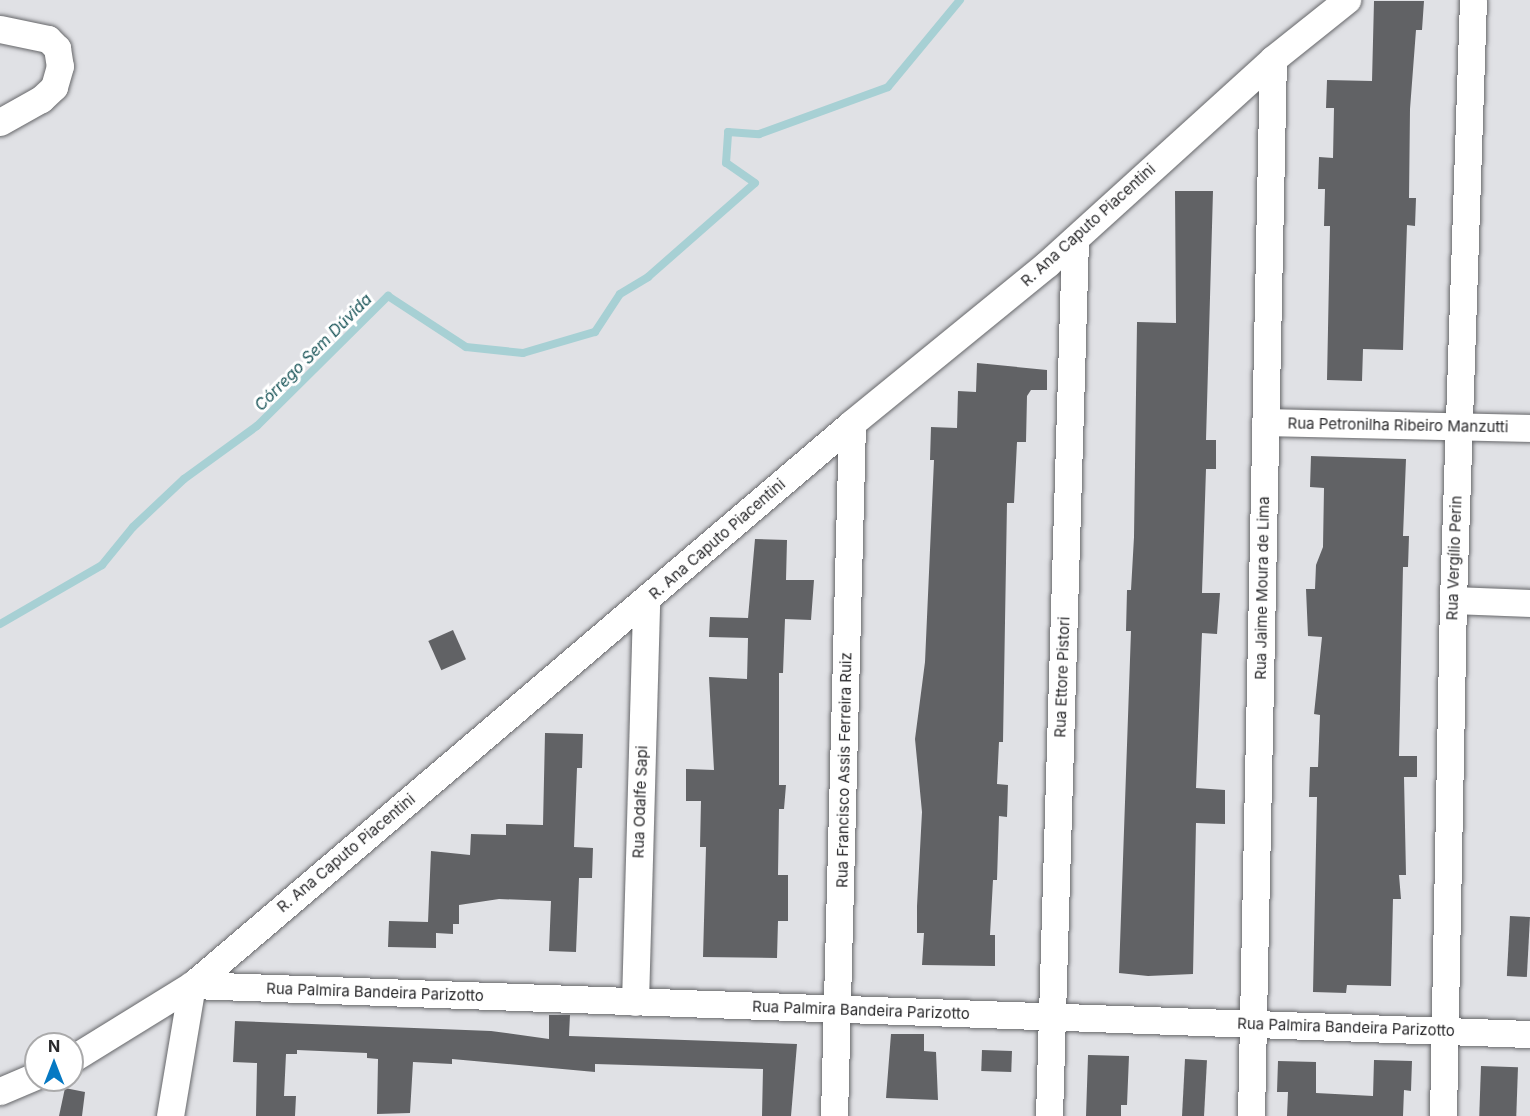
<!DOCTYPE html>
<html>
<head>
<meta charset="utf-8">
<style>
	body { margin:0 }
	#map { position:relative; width:1530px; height:1116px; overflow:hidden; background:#e0e1e5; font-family:Inter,sans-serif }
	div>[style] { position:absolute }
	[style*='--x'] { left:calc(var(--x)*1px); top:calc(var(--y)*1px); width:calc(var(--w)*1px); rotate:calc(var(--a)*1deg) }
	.stream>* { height:8px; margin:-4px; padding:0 4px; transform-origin:4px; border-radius:4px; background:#a7d0d4 }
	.building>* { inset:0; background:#616265; transform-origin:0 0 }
	.roads { filter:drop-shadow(0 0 2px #656669) drop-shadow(0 0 2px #656669) }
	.street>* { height:27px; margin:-13.5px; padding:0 13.5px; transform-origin:13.5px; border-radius:13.5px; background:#fff }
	span { translate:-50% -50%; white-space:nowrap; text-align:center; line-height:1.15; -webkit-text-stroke:6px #fff; paint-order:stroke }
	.street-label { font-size:15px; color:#2a2a2c }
	.water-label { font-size:16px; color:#195458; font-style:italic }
	.north { position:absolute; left:24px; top:1032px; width:60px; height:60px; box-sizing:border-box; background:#fff; border:2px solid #aaaaab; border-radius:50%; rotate:0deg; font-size:16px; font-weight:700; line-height:24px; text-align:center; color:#2a2a2c }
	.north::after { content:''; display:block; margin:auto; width:21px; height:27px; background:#0679c3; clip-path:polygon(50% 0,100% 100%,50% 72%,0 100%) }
</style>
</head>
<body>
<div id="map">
	<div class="stream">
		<i style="--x:0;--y:624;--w:118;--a:-30"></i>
		<i style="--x:102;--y:565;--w:49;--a:-50.8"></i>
		<i style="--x:133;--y:527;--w:70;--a:-43.3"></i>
		<i style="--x:184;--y:479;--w:90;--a:-36"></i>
		<i style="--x:257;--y:426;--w:185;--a:-44.8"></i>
		<i style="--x:388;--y:296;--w:93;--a:33.2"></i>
		<i style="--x:466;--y:347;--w:57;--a:6"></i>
		<i style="--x:523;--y:353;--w:75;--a:-16.3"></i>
		<i style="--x:595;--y:332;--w:45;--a:-56.7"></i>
		<i style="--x:620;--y:294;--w:33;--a:-31"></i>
		<i style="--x:648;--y:277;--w:142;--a:-41.3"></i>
		<i style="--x:755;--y:183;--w:35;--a:-145"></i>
		<i style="--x:726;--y:163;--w:31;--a:-86"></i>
		<i style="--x:728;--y:132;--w:31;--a:4"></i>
		<i style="--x:759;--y:134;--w:137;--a:-20"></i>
		<i style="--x:888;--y:87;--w:113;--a:-50.4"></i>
	</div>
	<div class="building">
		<i style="clip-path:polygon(1374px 1px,1424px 1px,1422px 30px,1416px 30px,1410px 109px,1409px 198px,1416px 198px,1415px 226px,1407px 225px,1403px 350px,1363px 349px,1362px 381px,1327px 380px,1330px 226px,1324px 226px,1325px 189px,1318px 189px,1319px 157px,1333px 158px,1334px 108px,1326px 108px,1327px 80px,1372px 81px)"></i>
		<i style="clip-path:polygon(1175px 191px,1213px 191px,1206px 440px,1216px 440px,1216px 469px,1206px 469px,1202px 593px,1220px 593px,1217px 634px,1202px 633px,1196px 788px,1225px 790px,1225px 824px,1196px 823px,1193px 974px,1148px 976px,1119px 973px,1131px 631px,1126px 631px,1127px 590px,1131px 590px,1134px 537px,1137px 322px,1176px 323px)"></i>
		<i style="clip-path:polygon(977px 363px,1047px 370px,1047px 390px,1031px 390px,1027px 396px,1026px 442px,1017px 442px,1014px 503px,1007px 503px,1003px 742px,999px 742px,997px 784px,1008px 785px,1007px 817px,999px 816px,997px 880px,993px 880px,990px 935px,995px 935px,995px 966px,922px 965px,924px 933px,917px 933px,917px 906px,922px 812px,915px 739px,925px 662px,934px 460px,930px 460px,931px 427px,957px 428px,958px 391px,976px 392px)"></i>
		<i style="clip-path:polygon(1311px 456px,1406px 459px,1403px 536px,1409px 536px,1408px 567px,1403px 567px,1399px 756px,1417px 756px,1417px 777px,1404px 777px,1406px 875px,1399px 875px,1401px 899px,1393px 899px,1391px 986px,1347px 985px,1346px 993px,1313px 992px,1317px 797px,1309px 797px,1310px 767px,1318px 767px,1320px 715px,1314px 714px,1322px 637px,1308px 636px,1306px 589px,1315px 589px,1316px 565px,1323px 547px,1324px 488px,1310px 487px)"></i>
		<i style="clip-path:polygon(755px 539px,787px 540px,786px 580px,814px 580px,811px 620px,785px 619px,783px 673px,779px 673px,779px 785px,786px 785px,784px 809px,779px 809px,778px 875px,788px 875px,788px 921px,778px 921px,777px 958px,703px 957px,706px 847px,700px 847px,701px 801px,686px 801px,686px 769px,714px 770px,709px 677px,747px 679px,748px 638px,709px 637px,710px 617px,748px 618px)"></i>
		<i style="left:453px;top:630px;width:32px;height:27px;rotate:66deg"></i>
		<i style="clip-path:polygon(545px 733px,583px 734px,582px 768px,577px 768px,574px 847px,593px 848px,592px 878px,579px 878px,576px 952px,549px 951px,551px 901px,499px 899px,459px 905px,459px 924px,453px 924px,453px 934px,436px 933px,436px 948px,388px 947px,389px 921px,428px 922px,431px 851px,470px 855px,471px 834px,506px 835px,506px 824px,543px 825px)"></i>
		<i style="left:1510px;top:916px;width:20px;height:60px;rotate:3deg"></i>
		<i style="clip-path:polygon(549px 1015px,570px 1015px,569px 1036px,797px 1044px,791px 1116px,762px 1116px,763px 1069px,595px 1064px,595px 1072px,452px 1059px,452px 1064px,413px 1062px,410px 1113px,377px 1114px,378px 1059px,367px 1058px,367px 1053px,297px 1050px,297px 1054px,286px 1054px,284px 1096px,296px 1096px,295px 1116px,256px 1116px,257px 1063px,233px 1062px,235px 1021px,491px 1031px,549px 1039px)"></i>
		<i style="clip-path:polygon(891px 1034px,924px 1034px,924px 1051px,936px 1052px,938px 1100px,886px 1098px)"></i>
		<i style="left:982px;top:1050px;width:30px;height:21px;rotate:2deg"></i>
		<i style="clip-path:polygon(1088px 1055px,1129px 1056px,1127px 1105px,1121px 1105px,1121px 1116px,1086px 1116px)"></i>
		<i style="left:1185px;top:1059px;width:22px;height:57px;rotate:3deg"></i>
		<i style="clip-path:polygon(1374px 1060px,1412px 1061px,1411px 1091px,1404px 1090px,1403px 1116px,1287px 1116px,1288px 1092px,1277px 1092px,1278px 1061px,1316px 1062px,1316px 1093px,1373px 1096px)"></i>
		<i style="left:1481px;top:1066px;width:37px;height:50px;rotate:2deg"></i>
		<i style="clip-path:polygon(65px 1088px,85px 1092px,82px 1116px,59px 1116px)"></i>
	</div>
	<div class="roads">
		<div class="street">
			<i style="--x:0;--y:29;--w:49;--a:11.8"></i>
			<i style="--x:48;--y:39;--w:13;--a:45"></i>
			<i style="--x:57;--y:48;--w:18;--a:81"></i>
			<i style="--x:60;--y:66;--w:22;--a:106"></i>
			<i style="--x:54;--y:87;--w:18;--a:137"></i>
			<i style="--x:41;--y:99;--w:47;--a:150.7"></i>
			<i style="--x:1265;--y:422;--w:265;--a:1.3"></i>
			<i style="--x:1453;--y:600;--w:77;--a:2.2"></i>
			<i style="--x:192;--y:985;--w:1339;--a:2.1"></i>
			<i style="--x:635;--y:1002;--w:401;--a:-88.4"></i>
			<i style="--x:72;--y:1059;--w:141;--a:-31.7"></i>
			<i style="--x:192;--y:985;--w:867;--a:-40.41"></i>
			<i style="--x:852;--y:423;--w:252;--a:-39.2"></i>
			<i style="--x:1047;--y:264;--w:305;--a:-42.2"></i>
			<i style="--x:1273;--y:59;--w:95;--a:-38.6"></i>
			<i style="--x:0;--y:1091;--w:39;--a:-23"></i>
			<i style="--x:170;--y:1116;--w:133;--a:-80.5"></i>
			<i style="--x:834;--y:1116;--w:693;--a:-88.51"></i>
			<i style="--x:1049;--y:1116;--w:877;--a:-88.3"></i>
			<i style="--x:1251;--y:1116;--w:1057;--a:-88.81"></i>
			<i style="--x:1443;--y:1116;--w:516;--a:-88.89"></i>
			<i style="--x:1453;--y:600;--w:600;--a:-88.09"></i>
		</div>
	</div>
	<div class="street-label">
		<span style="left:1088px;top:225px;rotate:-42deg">R. Ana Caputo Piacentini</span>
		<span style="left:1398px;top:425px;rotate:1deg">Rua Petronilha Ribeiro Manzutti</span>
		<span style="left:717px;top:539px;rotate:-41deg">R. Ana Caputo Piacentini</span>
		<span style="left:1454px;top:558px;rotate:-88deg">Rua Vergílio Perin</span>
		<span style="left:1262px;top:588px;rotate:-89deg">Rua Jaime Moura de Lima</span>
		<span style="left:1062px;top:677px;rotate:-88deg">Rua Ettore Pistori</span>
		<span style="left:844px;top:770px;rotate:-89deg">Rua Francisco Assis Ferreira Ruiz</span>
		<span style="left:640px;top:802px;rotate:-88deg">Rua Odalfe Sapi</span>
		<span style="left:346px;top:853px;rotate:-40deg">R. Ana Caputo Piacentini</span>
		<span style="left:375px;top:992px;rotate:2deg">Rua Palmira Bandeira Parizotto</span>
		<span style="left:861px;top:1010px;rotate:2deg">Rua Palmira Bandeira Parizotto</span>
		<span style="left:1346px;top:1027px;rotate:2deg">Rua Palmira Bandeira Parizotto</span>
	</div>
	<div class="water-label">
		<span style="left:313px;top:352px;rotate:-45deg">Córrego Sem Dúvida</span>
	</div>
	<div class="north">N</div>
</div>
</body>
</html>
